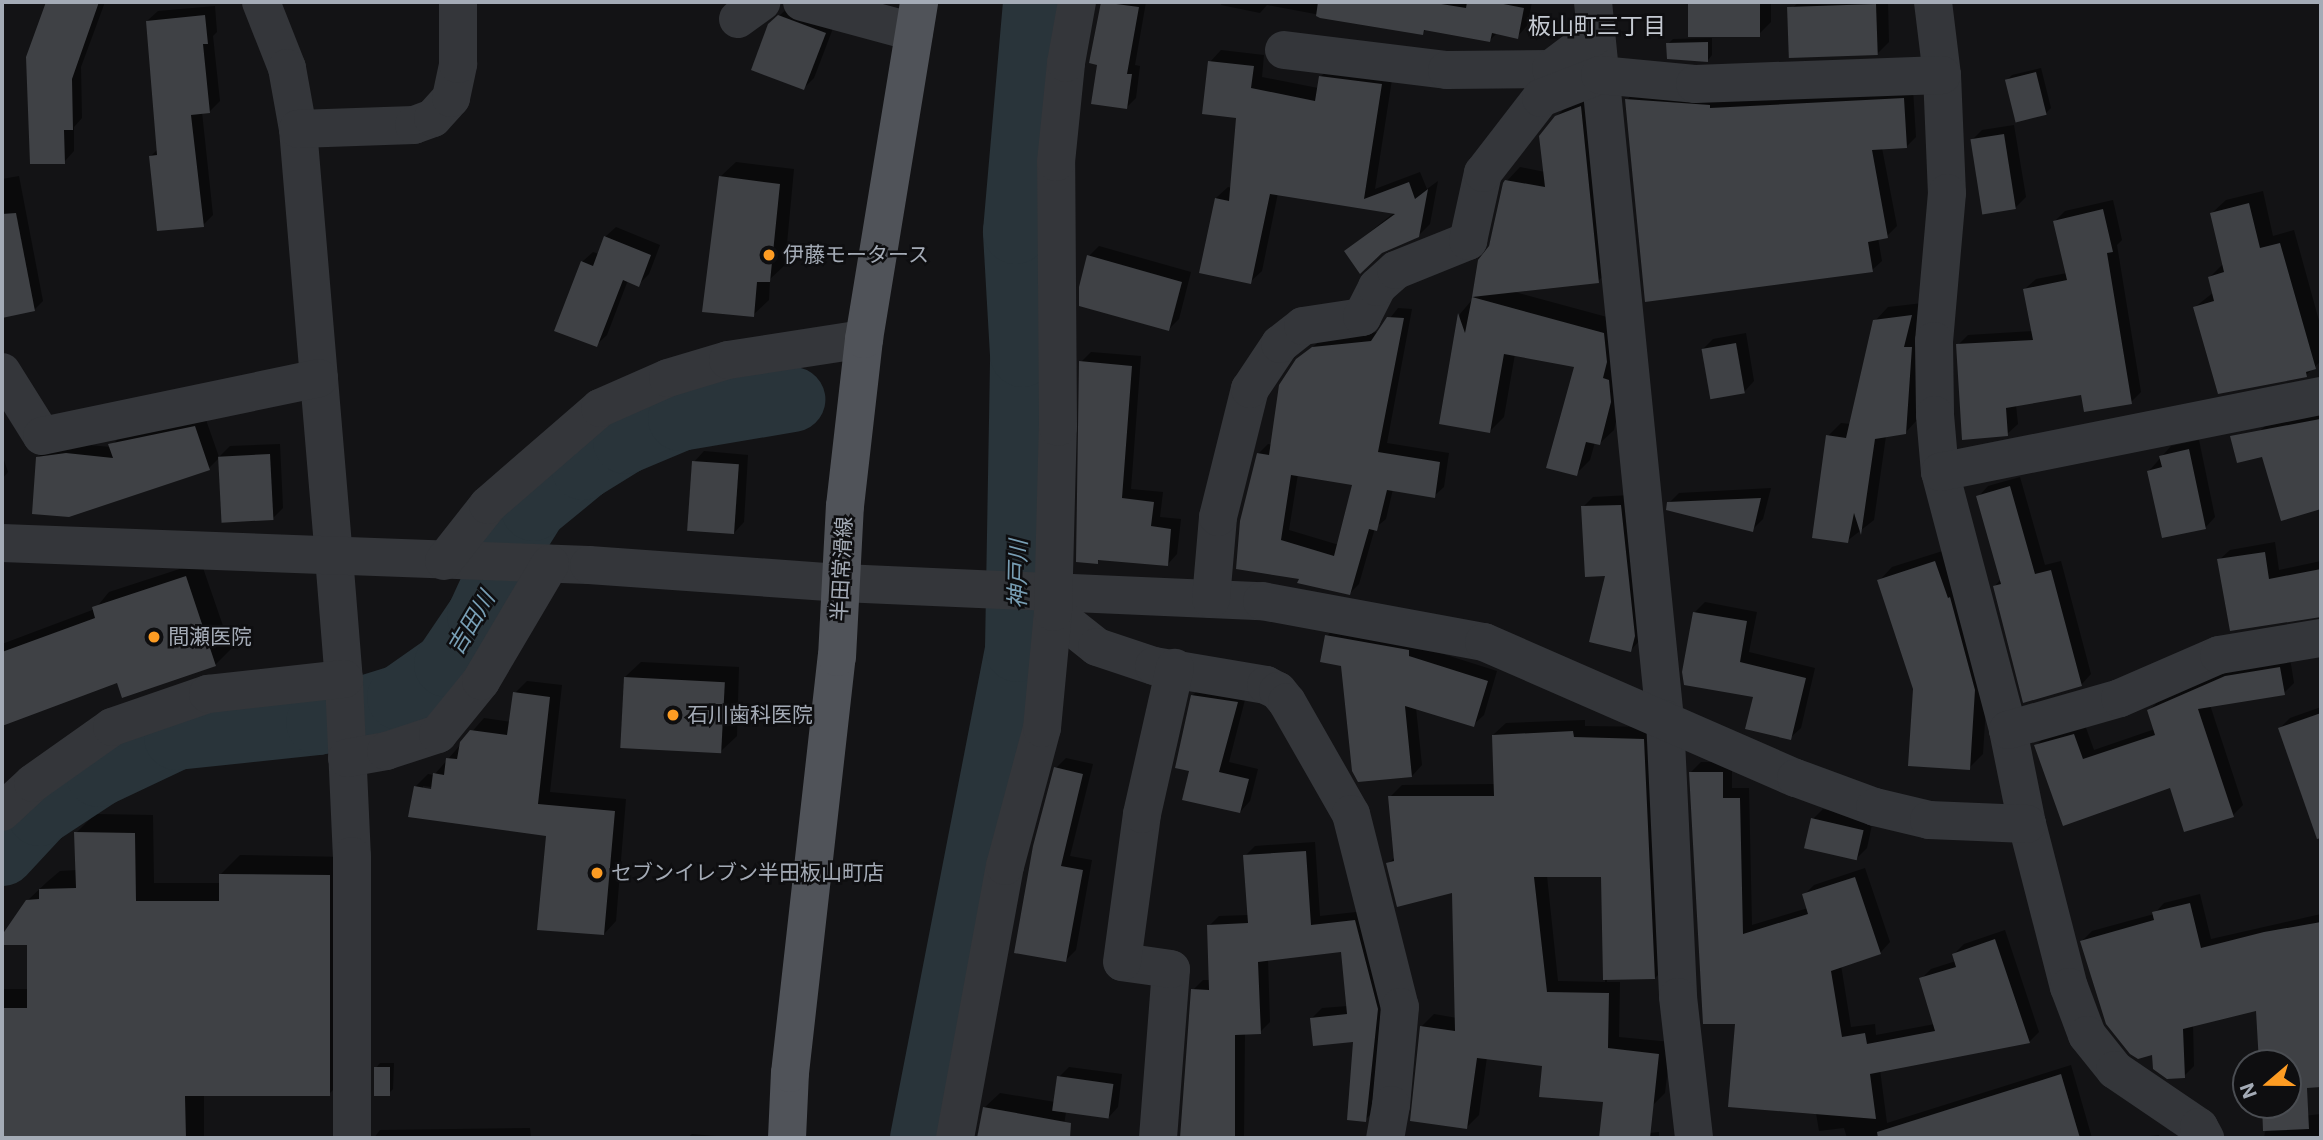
<!DOCTYPE html>
<html>
<head>
<meta charset="utf-8">
<style>
	body { margin:0 }
	#map { position:relative; width:2323px; height:1140px; overflow:hidden; background:#131315; font-family:Inter,"Noto Sans JP",sans-serif }
	div>[style] { position:absolute }
	[style*='--x'] { left:calc(var(--x)*1px); top:calc(var(--y)*1px); width:calc(var(--w)*1px); rotate:calc(var(--a)*1deg) }
	.shadow>* { inset:0; background:#0007 }
	.river>* { height:65px; margin:-32.5px; padding:0 32.5px; transform-origin:32.5px; border-radius:32.5px; background:#29343a }
	.building>* { inset:0; background:#3f4145; transform-origin:0 0 }
	.minor>* { height:38px; margin:-19px; padding:0 19px; transform-origin:19px; border-radius:19px; background:#34363a }
	.major>* { height:38px; margin:-19px; padding:0 19px; transform-origin:19px; border-radius:19px; background:#505359 }
	.dots>* { width:19px; height:19px; translate:-50% -50%; box-sizing:border-box; border:4px solid #0e0e10; border-radius:50% }
	span { translate:-50% -50%; white-space:nowrap; text-align:center; line-height:1.15; -webkit-text-stroke:5px #0e0e10; paint-order:stroke }
	.poi-label { font-size:21px; color:#a4abb6 }
	.left { translate:0 -50%; text-align:left }
	.street-label { font-size:21px; color:#a4abb6 }
	.neighbourhood-label { font-size:23px; color:#c5cad2 }
	.water-label { font-size:23px; color:#789eb4; font-style:italic }
	.frame { position:absolute; inset:0; border:4px solid #a4abb6; pointer-events:none }
	.north { position:absolute; left:2232px; top:1049px; width:70px; height:70px; box-sizing:border-box; background:#0e0e10; border:2px solid #4a4d52; border-radius:50%; rotate:250deg; font-size:19px; font-weight:700; line-height:28px; text-align:center; color:#a4abb6 }
	.north::after { content:''; display:block; margin:auto; width:24px; height:32px; background:#fd9c23; clip-path:polygon(50% 0,100% 100%,50% 72%,0 100%) }
</style>
</head>
<body>
<div id="map">
	<div class="shadow">
		<i style="clip-path:polygon(48px 2px,105px 2px,81px 67px,82px 118px,74px 127px,74px 151px,64px 162px,28px 57px)"></i>
		<i style="clip-path:polygon(1103px 2px,1146px 2px,1135px 65px,1140px 66px,1136px 98px,1127px 107px,1099px 63px,1091px 62px)"></i>
		<i style="clip-path:polygon(1222px 2px,1532px 2px,1527px 26px,1517px 37px,1497px 33px,1490px 40px,1427px 28px,1423px 33px,1400px 30px,1267px 5px,1260px 13px,1221px 5px)"></i>
		<i style="clip-path:polygon(1690px 2px,1771px 2px,1771px 22px,1759px 34px,1689px 35px)"></i>
		<i style="clip-path:polygon(1799px 2px,1888px 2px,1889px 42px,1877px 54px,1789px 11px)"></i>
		<i style="clip-path:polygon(215px 6px,217px 32px,213px 36px,220px 101px,209px 112px,202px 112px,213px 215px,203px 225px,151px 156px,158px 149px,147px 21px,158px 11px)"></i>
		<i style="clip-path:polygon(790px 6px,835px 23px,814px 78px,804px 88px,769px 25px)"></i>
		<i style="clip-path:polygon(1712px 38px,1712px 55px,1708px 60px,1668px 44px,1673px 39px)"></i>
		<i style="clip-path:polygon(1221px 50px,1264px 55px,1262px 77px,1318px 88px,1320px 77px,1332px 66px,1393px 73px,1375px 189px,1420px 172px,1427px 189px,1438px 181px,1430px 224px,1418px 236px,1381px 252px,1346px 251px,1395px 212px,1278px 193px,1262px 271px,1250px 282px,1216px 198px,1228px 187px,1232px 188px,1238px 116px,1210px 62px)"></i>
		<i style="clip-path:polygon(2041px 68px,2051px 108px,2046px 113px,2007px 80px,2012px 75px)"></i>
		<i style="clip-path:polygon(1913px 89px,1916px 137px,1906px 147px,1882px 148px,1897px 226px,1887px 236px,1878px 238px,1882px 261px,1872px 270px,1627px 100px,1636px 90px)"></i>
		<i style="clip-path:polygon(1594px 94px,1612px 268px,1598px 281px,1511px 291px,1618px 320px,1624px 387px,1614px 430px,1600px 443px,1595px 442px,1590px 460px,1576px 474px,1577px 366px,1515px 354px,1504px 417px,1490px 431px,1441px 422px,1460px 314px,1477px 294px,1505px 183px,1520px 167px,1545px 172px,1556px 117px,1570px 103px)"></i>
		<i style="clip-path:polygon(2014px 125px,2026px 197px,2015px 208px,1972px 140px,1982px 130px)"></i>
		<i style="clip-path:polygon(736px 162px,794px 169px,785px 265px,770px 279px,769px 300px,753px 315px,720px 177px)"></i>
		<i style="clip-path:polygon(19px 176px,43px 301px,34px 310px,2px 316px,2px 179px)"></i>
		<i style="clip-path:polygon(2263px 191px,2273px 236px,2294px 230px,2321px 328px,2321px 361px,2306px 375px,2195px 307px,2214px 292px,2210px 277px,2224px 263px,2212px 213px,2226px 200px)"></i>
		<i style="clip-path:polygon(2113px 200px,2122px 240px,2117px 245px,2141px 392px,2131px 402px,2083px 393px,2016px 405px,2018px 424px,2007px 434px,1958px 345px,1968px 335px,2033px 331px,2025px 289px,2036px 279px,2067px 273px,2055px 221px,2065px 211px)"></i>
		<i style="clip-path:polygon(616px 227px,660px 245px,649px 274px,638px 285px,628px 280px,607px 335px,596px 345px,582px 262px,593px 252px,599px 254px,605px 237px)"></i>
		<i style="clip-path:polygon(1099px 246px,1191px 272px,1179px 319px,1169px 329px,1089px 256px)"></i>
		<i style="clip-path:polygon(1923px 303px,1918px 419px,1905px 433px,1886px 436px,1874px 520px,1847px 541px,1828px 436px,1841px 423px,1851px 424px,1875px 321px,1888px 307px)"></i>
		<i style="clip-path:polygon(evenodd,1398px 308px,1412px 309px,1387px 443px,1449px 453px,1444px 487px,1434px 496px,1393px 489px,1386px 519px,1375px 528px,1359px 584px,1350px 593px,1301px 577px,1237px 567px,1258px 454px,1268px 444px,1273px 445px,1298px 360px,1323px 338px,1379px 332px,1398px 308px,1298px 474px,1354px 484px,1339px 545px,1289px 530px,1298px 474px)"></i>
		<i style="clip-path:polygon(1746px 333px,1754px 381px,1744px 392px,1703px 349px,1713px 339px)"></i>
		<i style="clip-path:polygon(1091px 352px,1141px 356px,1131px 489px,1163px 492px,1160px 517px,1181px 519px,1177px 554px,1167px 565px,1101px 558px,1097px 562px,1081px 362px)"></i>
		<i style="clip-path:polygon(2321px 415px,2321px 507px,2283px 518px,2257px 434px,2267px 424px)"></i>
		<i style="clip-path:polygon(205px 417px,219px 457px,230px 446px,280px 444px,283px 508px,273px 518px,220px 457px,209px 468px,38px 457px,49px 447px,77px 444px,111px 447px,121px 435px)"></i>
		<i style="clip-path:polygon(2199px 440px,2215px 517px,2205px 528px,2149px 471px,2171px 446px)"></i>
		<i style="clip-path:polygon(704px 451px,748px 455px,744px 522px,734px 533px,694px 462px)"></i>
		<i style="clip-path:polygon(2px 454px,8px 472px,2px 479px)"></i>
		<i style="clip-path:polygon(2020px 477px,2045px 565px,2061px 561px,2091px 674px,2081px 685px,1995px 586px,2001px 579px,1978px 497px,1988px 486px)"></i>
		<i style="clip-path:polygon(1771px 488px,1763px 519px,1752px 530px,1669px 503px,1679px 493px)"></i>
		<i style="clip-path:polygon(1631px 495px,1641px 639px,1631px 650px,1583px 507px,1593px 497px)"></i>
		<i style="clip-path:polygon(2275px 542px,2279px 570px,2321px 561px,2321px 616px,2219px 560px,2230px 550px)"></i>
		<i style="clip-path:polygon(1949px 549px,1988px 675px,1983px 754px,1969px 768px,1915px 688px,1879px 581px,1892px 567px)"></i>
		<i style="clip-path:polygon(201px 562px,231px 649px,215px 665px,118px 681px,5px 723px,2px 716px,2px 644px,95px 609px,109px 592px)"></i>
		<i style="clip-path:polygon(1705px 602px,1757px 612px,1749px 652px,1815px 668px,1801px 728px,1790px 738px,1755px 696px,1695px 612px)"></i>
		<i style="clip-path:polygon(1337px 625px,1418px 646px,1497px 671px,1484px 715px,1473px 725px,1416px 708px,1422px 765px,1412px 776px,1327px 636px)"></i>
		<i style="clip-path:polygon(2290px 658px,2294px 683px,2284px 693px,2210px 705px,2243px 805px,2233px 815px,2171px 786px,2036px 746px,2046px 735px,2085px 725px,2094px 750px,2155px 729px,2149px 710px,2160px 700px,2237px 666px)"></i>
		<i style="clip-path:polygon(641px 662px,739px 667px,737px 736px,721px 751px,625px 677px)"></i>
		<i style="clip-path:polygon(evenodd,527px 681px,562px 685px,550px 792px,626px 799px,616px 921px,604px 934px,547px 834px,415px 787px,428px 774px,434px 775px,484px 718px,511px 722px,515px 693px,527px 681px,423px 786px,440px 788px,439px 792px,423px 789px,423px 786px)"></i>
		<i style="clip-path:polygon(1203px 685px,1247px 692px,1229px 762px,1258px 769px,1250px 801px,1240px 812px,1191px 770px,1193px 695px)"></i>
		<i style="clip-path:polygon(2321px 707px,2321px 785px,2302px 792px,2280px 728px,2290px 718px)"></i>
		<i style="clip-path:polygon(evenodd,1585px 720px,1585px 726px,1655px 727px,1667px 966px,1655px 978px,1607px 978px,1607px 982px,1620px 982px,1619px 1037px,1671px 1042px,1665px 1093px,1653px 1105px,1543px 1064px,1487px 1057px,1479px 1115px,1467px 1127px,1422px 1026px,1434px 1014px,1457px 1018px,1453px 891px,1388px 864px,1396px 856px,1390px 797px,1402px 785px,1496px 784px,1493px 735px,1506px 723px,1585px 720px,1603px 875px,1605px 982px,1558px 981px,1547px 876px,1603px 875px)"></i>
		<i style="clip-path:polygon(1066px 758px,1093px 764px,1070px 856px,1092px 860px,1076px 950px,1066px 960px,1056px 768px)"></i>
		<i style="clip-path:polygon(1701px 762px,1732px 762px,1732px 788px,1749px 788px,1752px 925px,1808px 908px,1804px 895px,1814px 885px,1865px 868px,1890px 942px,1880px 953px,1841px 965px,1851px 1027px,1875px 1024px,1876px 1035px,1935px 1024px,1921px 979px,1931px 969px,1956px 961px,1954px 954px,1964px 944px,2005px 930px,2039px 1032px,2029px 1042px,1880px 1070px,1887px 1123px,2071px 1065px,2092px 1138px,1847px 1138px,1844px 1128px,1819px 1131px,1816px 1113px,1736px 1023px,1691px 772px)"></i>
		<i style="clip-path:polygon(1823px 809px,1873px 820px,1867px 848px,1857px 858px,1813px 819px)"></i>
		<i style="clip-path:polygon(95px 814px,153px 815px,154px 883px,221px 883px,221px 874px,240px 855px,348px 857px,348px 1075px,329px 1094px,204px 1095px,204px 1138px,2px 1138px,2px 989px,28px 989px,28px 943px,2px 943px,2px 938px,27px 901px,47px 882px,60px 871px,77px 870px,76px 833px)"></i>
		<i style="clip-path:polygon(1315px 842px,1320px 916px,1365px 911px,1387px 998px,1375px 1110px,1365px 1120px,1355px 1040px,1312px 1018px,1322px 1008px,1348px 1006px,1342px 950px,1268px 959px,1270px 1022px,1260px 1032px,1245px 1033px,1244px 1138px,1182px 1138px,1193px 990px,1203px 980px,1210px 980px,1209px 926px,1219px 916px,1249px 915px,1245px 856px,1255px 846px)"></i>
		<i style="clip-path:polygon(2200px 894px,2211px 939px,2321px 914px,2321px 1058px,2315px 1058px,2288px 1085px,2288px 1063px,2261px 1063px,2258px 1009px,2193px 1024px,2194px 1066px,2184px 1076px,2154px 1052px,2082px 941px,2092px 931px,2154px 914px,2164px 903px)"></i>
		<i style="clip-path:polygon(380px 1063px,394px 1063px,393px 1089px,388px 1094px,376px 1068px)"></i>
		<i style="clip-path:polygon(1069px 1067px,1122px 1074px,1118px 1107px,1108px 1118px,1066px 1112px,1062px 1138px,979px 1138px,984px 1108px,1000px 1093px,1055px 1102px,1059px 1077px)"></i>
		<i style="clip-path:polygon(2321px 1114px,2321px 1138px,2264px 1138px,2265px 1132px,2277px 1119px)"></i>
		<i style="clip-path:polygon(530px 1128px,531px 1138px,374px 1138px,380px 1130px)"></i>
		<i style="clip-path:polygon(1659px 1132px,1659px 1138px,1599px 1138px)"></i>
		<i style="clip-path:polygon(692px 1134px,739px 1138px,687px 1138px)"></i>
		<i style="clip-path:polygon(2159px 1135px,2160px 1138px,2129px 1138px)"></i>
	</div>
	<div class="river">
		<i style="--x:2;--y:853;--w:54;--a:-47.2"></i>
		<i style="--x:39;--y:813;--w:71;--a:-33.5"></i>
		<i style="--x:98;--y:774;--w:86;--a:-25.4"></i>
		<i style="--x:176;--y:737;--w:143;--a:-6"></i>
		<i style="--x:318;--y:722;--w:85;--a:-17.2"></i>
		<i style="--x:399;--y:697;--w:57;--a:-35.1"></i>
		<i style="--x:446;--y:664;--w:59;--a:-56"></i>
		<i style="--x:479;--y:615;--w:84;--a:-65.3"></i>
		<i style="--x:514;--y:539;--w:36;--a:-58"></i>
		<i style="--x:533;--y:508;--w:65;--a:-39.4"></i>
		<i style="--x:583;--y:467;--w:49;--a:-31.8"></i>
		<i style="--x:625;--y:441;--w:60;--a:-22.7"></i>
		<i style="--x:680;--y:418;--w:114;--a:-9.6"></i>
		<i style="--x:922;--y:1138;--w:498;--a:-79"></i>
		<i style="--x:1017;--y:649;--w:295;--a:-89"></i>
		<i style="--x:1022;--y:354;--w:123;--a:-93.3"></i>
		<i style="--x:1015;--y:231;--w:230;--a:-85"></i>
	</div>
	<div class="building">
		<i style="clip-path:polygon(46px 2px,99px 2px,72px 79px,73px 130px,64px 130px,65px 164px,30px 164px,26px 57px)"></i>
		<i style="clip-path:polygon(1101px 2px,1139px 7px,1127px 74px,1132px 74px,1127px 109px,1091px 104px,1097px 65px,1089px 63px)"></i>
		<i style="clip-path:polygon(1318px 2px,1429px 2px,1466px 8px,1467px 2px,1493px 2px,1524px 8px,1518px 39px,1492px 33px,1490px 42px,1424px 30px,1423px 35px,1320px 18px,1316px 16px)"></i>
		<i style="left:1688px;top:2px;width:72px;height:35px"></i>
		<i style="left:1876px;top:4px;width:51px;height:89px;rotate:88deg"></i>
		<i style="clip-path:polygon(205px 15px,208px 44px,203px 44px,210px 113px,191px 115px,204px 227px,157px 231px,149px 156px,157px 155px,146px 21px)"></i>
		<i style="clip-path:polygon(778px 15px,826px 33px,804px 90px,751px 70px,768px 24px)"></i>
		<i style="clip-path:polygon(1708px 42px,1708px 62px,1667px 59px,1666px 43px)"></i>
		<i style="clip-path:polygon(1208px 61px,1254px 66px,1251px 88px,1315px 101px,1319px 76px,1382px 84px,1364px 199px,1409px 182px,1415px 199px,1428px 189px,1419px 237px,1382px 253px,1360px 274px,1344px 251px,1395px 214px,1270px 194px,1251px 284px,1199px 273px,1215px 198px,1229px 201px,1236px 118px,1202px 114px)"></i>
		<i style="left:2036px;top:72px;width:44px;height:32px;rotate:76deg"></i>
		<i style="clip-path:polygon(1904px 98px,1907px 148px,1872px 150px,1888px 238px,1868px 242px,1873px 272px,1645px 302px,1625px 99px,1710px 105px,1710px 108px)"></i>
		<i style="clip-path:polygon(1581px 106px,1599px 283px,1472px 297px,1478px 260px,1489px 246px,1503px 183px,1505px 180px,1545px 187px,1539px 136px,1555px 116px)"></i>
		<i style="left:2004px;top:134px;width:76px;height:34px;rotate:81deg"></i>
		<i style="clip-path:polygon(719px 176px,780px 184px,770px 282px,757px 282px,754px 317px,702px 312px)"></i>
		<i style="clip-path:polygon(2249px 203px,2260px 248px,2280px 243px,2316px 369px,2306px 372px,2307px 377px,2218px 394px,2193px 307px,2214px 301px,2208px 277px,2224px 272px,2210px 213px)"></i>
		<i style="clip-path:polygon(2103px 209px,2113px 252px,2107px 253px,2132px 404px,2084px 412px,2081px 395px,2006px 408px,2008px 436px,1962px 440px,1956px 344px,2033px 340px,2023px 289px,2067px 280px,2053px 221px)"></i>
		<i style="clip-path:polygon(16px 213px,35px 311px,2px 318px,2px 214px)"></i>
		<i style="clip-path:polygon(604px 236px,651px 255px,639px 287px,623px 280px,597px 347px,554px 331px,581px 261px,593px 266px)"></i>
		<i style="clip-path:polygon(1087px 255px,1182px 282px,1169px 331px,1079px 306px,1079px 287px)"></i>
		<i style="clip-path:polygon(1472px 297px,1604px 333px,1607px 362px,1603px 378px,1609px 380px,1611px 402px,1600px 445px,1586px 442px,1577px 476px,1546px 468px,1574px 367px,1504px 354px,1490px 433px,1439px 424px,1458px 313px,1465px 333px)"></i>
		<i style="clip-path:polygon(1912px 315px,1904px 347px,1912px 347px,1906px 434px,1875px 439px,1861px 535px,1854px 513px,1848px 543px,1812px 538px,1826px 435px,1846px 438px,1873px 320px)"></i>
		<i style="clip-path:polygon(evenodd,1387px 317px,1404px 318px,1378px 452px,1440px 462px,1435px 498px,1387px 490px,1377px 531px,1369px 529px,1350px 595px,1297px 583px,1299px 579px,1236px 569px,1240px 521px,1257px 453px,1269px 455px,1279px 385px,1296px 359px,1312px 347px,1371px 341px,1387px 317px,1291px 475px,1352px 485px,1334px 556px,1281px 540px,1291px 475px)"></i>
		<i style="left:1736px;top:343px;width:51px;height:35px;rotate:80deg"></i>
		<i style="clip-path:polygon(1079px 361px,1132px 366px,1122px 498px,1154px 502px,1151px 526px,1171px 529px,1168px 566px,1098px 560px,1098px 564px,1076px 562px)"></i>
		<i style="clip-path:polygon(2320px 419px,2321px 509px,2281px 521px,2262px 457px,2237px 463px,2230px 436px)"></i>
		<i style="clip-path:polygon(195px 426px,210px 470px,69px 517px,32px 514px,36px 457px,66px 453px,113px 458px,108px 444px)"></i>
		<i style="clip-path:polygon(2189px 449px,2206px 529px,2162px 538px,2147px 471px,2162px 467px,2159px 456px)"></i>
		<i style="left:270px;top:454px;width:66px;height:52px;rotate:87deg"></i>
		<i style="left:692px;top:461px;width:47px;height:70px;rotate:4deg"></i>
		<i style="clip-path:polygon(2010px 486px,2035px 574px,2051px 570px,2082px 686px,2023px 703px,1993px 586px,2001px 584px,1976px 496px)"></i>
		<i style="clip-path:polygon(1761px 498px,1753px 532px,1666px 510px,1667px 502px)"></i>
		<i style="clip-path:polygon(1621px 505px,1635px 636px,1631px 652px,1589px 642px,1605px 576px,1585px 577px,1581px 506px)"></i>
		<i style="clip-path:polygon(2265px 552px,2269px 579px,2321px 569px,2321px 617px,2230px 631px,2217px 559px)"></i>
		<i style="clip-path:polygon(1935px 561px,1948px 598px,1950px 597px,1975px 690px,1970px 770px,1908px 766px,1913px 689px,1877px 580px)"></i>
		<i style="clip-path:polygon(186px 576px,216px 666px,122px 698px,117px 683px,2px 726px,2px 652px,95px 618px,92px 607px)"></i>
		<i style="clip-path:polygon(1693px 612px,1747px 621px,1740px 662px,1806px 678px,1791px 740px,1745px 729px,1753px 697px,1684px 685px,1682px 672px)"></i>
		<i style="clip-path:polygon(1325px 635px,1409px 650px,1409px 656px,1488px 681px,1474px 727px,1405px 706px,1412px 777px,1358px 782px,1352px 771px,1341px 666px,1320px 662px)"></i>
		<i style="clip-path:polygon(2280px 667px,2285px 695px,2198px 709px,2234px 817px,2184px 832px,2170px 788px,2063px 826px,2034px 745px,2074px 734px,2083px 759px,2155px 735px,2147px 710px,2225px 676px)"></i>
		<i style="left:624px;top:677px;width:101px;height:71px;rotate:3deg"></i>
		<i style="clip-path:polygon(513px 692px,550px 697px,538px 804px,615px 811px,604px 935px,537px 930px,546px 836px,408px 817px,414px 786px,431px 789px,433px 773px,444px 775px,446px 758px,457px 759px,460px 742px,470px 730px,507px 735px)"></i>
		<i style="clip-path:polygon(1191px 695px,1238px 702px,1219px 772px,1249px 779px,1240px 813px,1182px 800px,1189px 771px,1175px 768px)"></i>
		<i style="clip-path:polygon(2321px 713px,2321px 838px,2317px 839px,2278px 728px)"></i>
		<i style="clip-path:polygon(1573px 731px,1574px 737px,1644px 739px,1655px 979px,1603px 980px,1601px 877px,1534px 877px,1547px 992px,1609px 993px,1608px 1048px,1659px 1054px,1650px 1138px,1599px 1138px,1603px 1102px,1539px 1097px,1542px 1066px,1477px 1058px,1467px 1129px,1410px 1121px,1420px 1026px,1455px 1031px,1452px 893px,1397px 907px,1386px 863px,1394px 861px,1388px 796px,1494px 796px,1492px 735px)"></i>
		<i style="clip-path:polygon(1054px 767px,1083px 774px,1061px 866px,1083px 870px,1066px 962px,1014px 953px,1033px 846px)"></i>
		<i style="clip-path:polygon(1689px 772px,1723px 772px,1723px 798px,1740px 798px,1743px 934px,1808px 914px,1802px 894px,1855px 877px,1881px 954px,1831px 971px,1842px 1037px,1865px 1033px,1867px 1044px,1935px 1031px,1919px 978px,1956px 967px,1952px 954px,1995px 939px,2030px 1043px,1870px 1074px,1876px 1119px,1728px 1107px,1735px 1024px,1703px 1024px)"></i>
		<i style="left:1811px;top:818px;width:54px;height:31px;rotate:13deg"></i>
		<i style="clip-path:polygon(74px 832px,135px 833px,136px 901px,219px 901px,219px 874px,330px 875px,330px 1096px,185px 1096px,186px 1138px,2px 1138px,2px 1008px,27px 1008px,27px 945px,2px 945px,2px 935px,26px 900px,39px 899px,39px 889px,76px 888px)"></i>
		<i style="clip-path:polygon(1306px 851px,1311px 925px,1355px 920px,1378px 1009px,1366px 1122px,1347px 1120px,1353px 1042px,1313px 1046px,1310px 1018px,1347px 1014px,1341px 952px,1258px 962px,1261px 1034px,1235px 1035px,1235px 1138px,1180px 1138px,1191px 989px,1209px 990px,1207px 925px,1248px 923px,1243px 855px)"></i>
		<i style="clip-path:polygon(2190px 903px,2201px 948px,2264px 932px,2321px 922px,2321px 1087px,2307px 1088px,2309px 1129px,2263px 1131px,2262px 1105px,2288px 1105px,2288px 1063px,2259px 1063px,2256px 1011px,2183px 1029px,2185px 1078px,2167px 1079px,2153px 1069px,2152px 1055px,2138px 1059px,2130px 1054px,2106px 1024px,2080px 941px,2154px 920px,2152px 912px)"></i>
		<i style="left:374px;top:1067px;width:16px;height:29px"></i>
		<i style="clip-path:polygon(2061px 1074px,2080px 1138px,1878px 1138px,1877px 1132px)"></i>
		<i style="left:1057px;top:1076px;width:57px;height:35px;rotate:8deg"></i>
		<i style="clip-path:polygon(983px 1107px,1071px 1123px,1070px 1138px,977px 1138px)"></i>
	</div>
	<div class="minor">
		<i style="--x:261;--y:2;--w:71;--a:68.5"></i>
		<i style="--x:287;--y:68;--w:62;--a:79.8"></i>
		<i style="--x:298;--y:129;--w:430;--a:85.2"></i>
		<i style="--x:334;--y:557;--w:125;--a:85.4"></i>
		<i style="--x:344;--y:682;--w:174;--a:87.4"></i>
		<i style="--x:352;--y:856;--w:282;--a:90"></i>
		<i style="--x:802;--y:2;--w:116;--a:15"></i>
		<i style="--x:1593;--y:2;--w:721;--a:84.27"></i>
		<i style="--x:1665;--y:719;--w:278;--a:87.3"></i>
		<i style="--x:1678;--y:997;--w:142;--a:83.5"></i>
		<i style="--x:1933;--y:2;--w:74;--a:83"></i>
		<i style="--x:1942;--y:75;--w:118;--a:87.6"></i>
		<i style="--x:1947;--y:193;--w:149;--a:95"></i>
		<i style="--x:1934;--y:341;--w:74;--a:89.2"></i>
		<i style="--x:1935;--y:415;--w:57;--a:85"></i>
		<i style="--x:1940;--y:472;--w:267;--a:75.2"></i>
		<i style="--x:2008;--y:730;--w:96;--a:78.6"></i>
		<i style="--x:2027;--y:824;--w:168;--a:75.6"></i>
		<i style="--x:2069;--y:987;--w:51;--a:69.4"></i>
		<i style="--x:2087;--y:1035;--w:45;--a:51.3"></i>
		<i style="--x:2115;--y:1070;--w:102;--a:34.2"></i>
		<i style="--x:2199;--y:1127;--w:13;--a:61"></i>
		<i style="--x:738;--y:19;--w:29;--a:-36"></i>
		<i style="--x:1284;--y:50;--w:164;--a:7"></i>
		<i style="--x:1447;--y:70;--w:104;--a:-0.6"></i>
		<i style="--x:1551;--y:69;--w:56;--a:-37.1"></i>
		<i style="--x:298;--y:129;--w:116;--a:-2"></i>
		<i style="--x:414;--y:125;--w:20;--a:-20"></i>
		<i style="--x:433;--y:118;--w:27;--a:-48"></i>
		<i style="--x:451;--y:98;--w:35;--a:-78"></i>
		<i style="--x:458;--y:64;--w:62;--a:-90"></i>
		<i style="--x:2;--y:372;--w:75;--a:58"></i>
		<i style="--x:42;--y:436;--w:283;--a:-11.8"></i>
		<i style="--x:1940;--y:472;--w:389;--a:-11.3"></i>
		<i style="--x:2;--y:543;--w:587;--a:2.15"></i>
		<i style="--x:589;--y:565;--w:254;--a:4.1"></i>
		<i style="--x:842;--y:583;--w:420;--a:2.5"></i>
		<i style="--x:1262;--y:601;--w:226;--a:10.5"></i>
		<i style="--x:1484;--y:642;--w:340;--a:23.6"></i>
		<i style="--x:1796;--y:778;--w:84;--a:20.2"></i>
		<i style="--x:1875;--y:807;--w:56;--a:13.5"></i>
		<i style="--x:1929;--y:820;--w:98;--a:2.3"></i>
		<i style="--x:444;--y:561;--w:71;--a:-51.8"></i>
		<i style="--x:488;--y:505;--w:148;--a:-40.9"></i>
		<i style="--x:600;--y:408;--w:74;--a:-23.8"></i>
		<i style="--x:668;--y:378;--w:63;--a:-16.7"></i>
		<i style="--x:728;--y:360;--w:138;--a:-8.8"></i>
		<i style="--x:1211;--y:599;--w:82;--a:-85.1"></i>
		<i style="--x:1218;--y:517;--w:132;--a:-76"></i>
		<i style="--x:1250;--y:389;--w:54;--a:-56.3"></i>
		<i style="--x:1280;--y:344;--w:29;--a:-38"></i>
		<i style="--x:1303;--y:326;--w:60;--a:-8.7"></i>
		<i style="--x:1362;--y:317;--w:34;--a:-63"></i>
		<i style="--x:1377;--y:287;--w:25;--a:-42"></i>
		<i style="--x:1396;--y:270;--w:78;--a:-21.9"></i>
		<i style="--x:1468;--y:241;--w:70;--a:-77.6"></i>
		<i style="--x:1483;--y:173;--w:95;--a:-52.3"></i>
		<i style="--x:1541;--y:98;--w:63;--a:-21.3"></i>
		<i style="--x:1600;--y:75;--w:95;--a:5.4"></i>
		<i style="--x:1695;--y:84;--w:247;--a:-2.1"></i>
		<i style="--x:1053;--y:612;--w:56;--a:38.5"></i>
		<i style="--x:1097;--y:647;--w:60;--a:18.4"></i>
		<i style="--x:1154;--y:666;--w:114;--a:9.6"></i>
		<i style="--x:1266;--y:685;--w:13;--a:27"></i>
		<i style="--x:1278;--y:691;--w:14;--a:51"></i>
		<i style="--x:1287;--y:702;--w:129;--a:60.3"></i>
		<i style="--x:1351;--y:814;--w:199;--a:75.8"></i>
		<i style="--x:1400;--y:1007;--w:98;--a:95.2"></i>
		<i style="--x:1391;--y:1105;--w:34;--a:100"></i>
		<i style="--x:2008;--y:730;--w:116;--a:-15.9"></i>
		<i style="--x:2120;--y:698;--w:108;--a:-23.5"></i>
		<i style="--x:2219;--y:655;--w:103;--a:-9.5"></i>
		<i style="--x:347;--y:758;--w:40;--a:-10"></i>
		<i style="--x:386;--y:751;--w:55;--a:-18.1"></i>
		<i style="--x:438;--y:734;--w:68;--a:-50.9"></i>
		<i style="--x:481;--y:681;--w:136;--a:-59.5"></i>
		<i style="--x:2;--y:812;--w:42;--a:-43.1"></i>
		<i style="--x:33;--y:783;--w:97;--a:-35.3"></i>
		<i style="--x:112;--y:727;--w:102;--a:-19"></i>
		<i style="--x:208;--y:694;--w:137;--a:-6.3"></i>
		<i style="--x:955;--y:1138;--w:277;--a:-79.6"></i>
		<i style="--x:1005;--y:866;--w:143;--a:-75"></i>
		<i style="--x:1042;--y:728;--w:117;--a:-84.6"></i>
		<i style="--x:1053;--y:612;--w:185;--a:-88.5"></i>
		<i style="--x:1058;--y:427;--w:265;--a:-90.4"></i>
		<i style="--x:1056;--y:162;--w:100;--a:-84.2"></i>
		<i style="--x:1066;--y:63;--w:62;--a:-79.8"></i>
		<i style="--x:1158;--y:1138;--w:169;--a:-85.6"></i>
		<i style="--x:1171;--y:969;--w:49;--a:-171.9"></i>
		<i style="--x:1122;--y:962;--w:149;--a:-82.3"></i>
		<i style="--x:1142;--y:814;--w:150;--a:-77.3"></i>
	</div>
	<div class="major">
		<i style="--x:787;--y:1138;--w:65;--a:-87.4"></i>
		<i style="--x:790;--y:1073;--w:419;--a:-83.6"></i>
		<i style="--x:837;--y:657;--w:151;--a:-87"></i>
		<i style="--x:845;--y:506;--w:168;--a:-83.5"></i>
		<i style="--x:864;--y:339;--w:341;--a:-80.7"></i>
	</div>
	<div class="dots">
		<i style="left:769px;top:255px;background:#fd9c23"></i>
		<i style="left:154px;top:637px;background:#fd9c23"></i>
		<i style="left:673px;top:715px;background:#fd9c23"></i>
		<i style="left:597px;top:873px;background:#fd9c23"></i>
	</div>
	<div class="poi-label">
		<span class="left" style="left:783px;top:255px">伊藤モータース</span>
		<span class="left" style="left:168px;top:637px">間瀬医院</span>
		<span class="left" style="left:687px;top:715px">石川歯科医院</span>
		<span class="left" style="left:611px;top:873px">セブンイレブン半田板山町店</span>
	</div>
	<div class="street-label">
		<span style="left:842px;top:569px;rotate:-87deg">半田常滑線</span>
	</div>
	<div class="neighbourhood-label">
		<span style="left:1597px;top:26px">板山町三丁目</span>
	</div>
	<div class="water-label">
		<span style="left:1018px;top:574px;rotate:-89deg">神戸川</span>
		<span style="left:471px;top:623px;rotate:-59deg">吉田川</span>
	</div>
	<div class="frame"></div>
	<div class="north">N</div>
</div>
</body>
</html>
